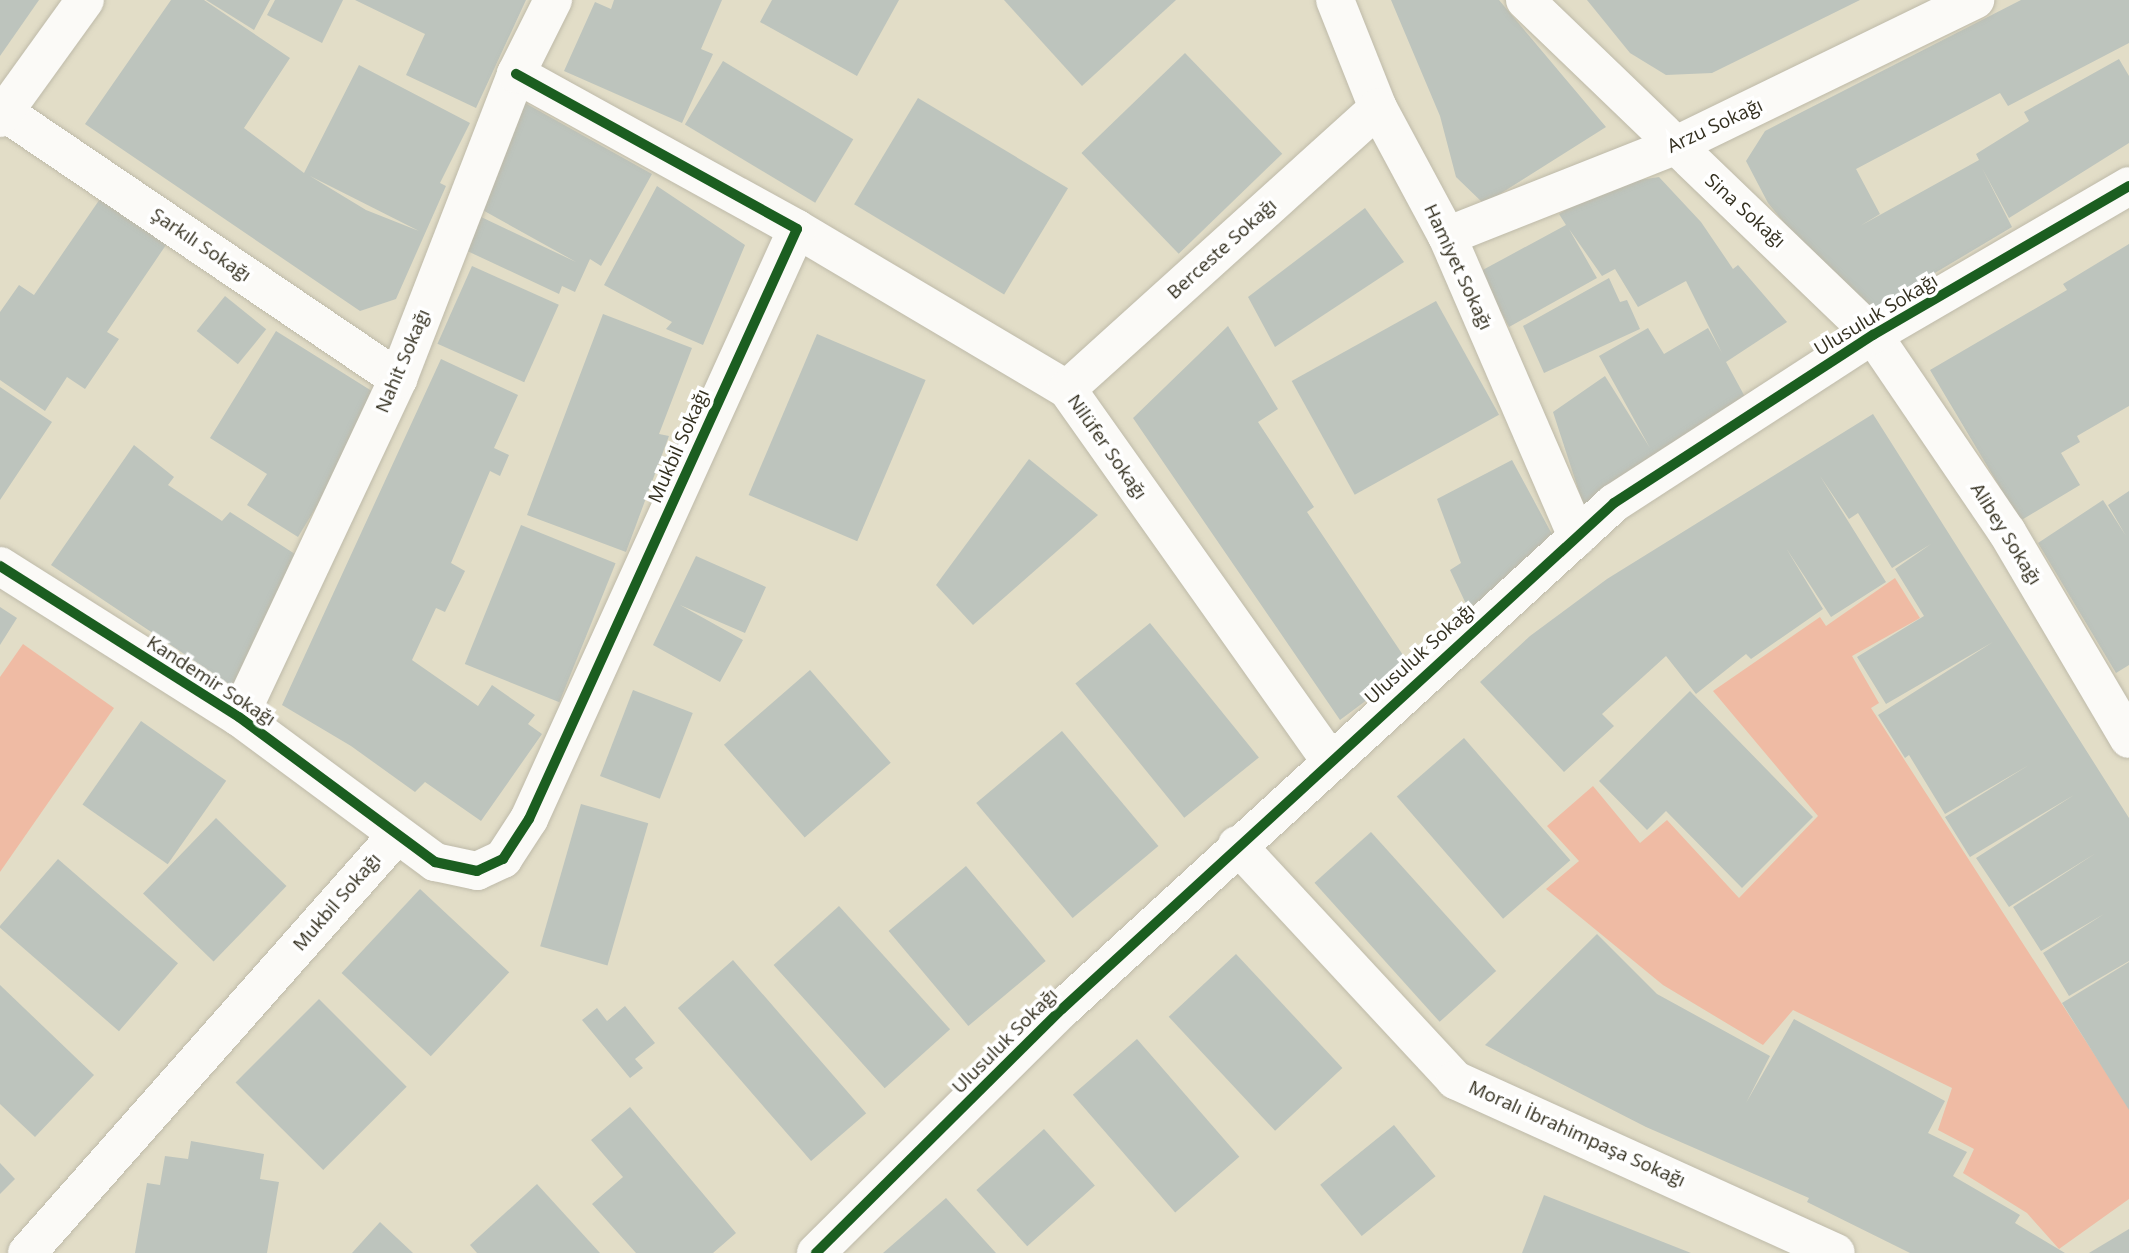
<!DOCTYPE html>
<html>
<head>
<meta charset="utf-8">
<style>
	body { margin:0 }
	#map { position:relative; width:2129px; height:1253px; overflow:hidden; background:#e2ddc7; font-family:"Open Sans",sans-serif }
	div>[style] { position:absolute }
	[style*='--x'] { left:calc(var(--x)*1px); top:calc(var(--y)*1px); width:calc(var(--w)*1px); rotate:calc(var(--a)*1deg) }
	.green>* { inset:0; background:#efbba4 }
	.building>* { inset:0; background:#bdc4bd; transform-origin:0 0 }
	.roads { filter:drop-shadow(0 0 2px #bebaa9) drop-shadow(0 0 2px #bebaa9) }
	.minor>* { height:38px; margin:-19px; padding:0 19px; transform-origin:19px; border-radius:19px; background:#fbfaf7 }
	.cycleway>* { height:10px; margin:-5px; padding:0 5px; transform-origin:5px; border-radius:5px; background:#1b5e20 }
	span { translate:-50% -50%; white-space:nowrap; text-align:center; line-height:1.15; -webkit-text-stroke:7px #fff; paint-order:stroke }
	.street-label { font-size:19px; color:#332f1f }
</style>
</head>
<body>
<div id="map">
	<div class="green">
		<i style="clip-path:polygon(1895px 578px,1920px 618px,1852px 656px,1879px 703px,1871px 708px,2129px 1108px,2129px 1199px,2059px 1249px,2027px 1213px,1963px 1173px,1974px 1149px,1938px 1130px,1952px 1088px,1793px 1010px,1763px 1045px,1663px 985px,1546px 889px,1579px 861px,1547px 826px,1593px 786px,1640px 843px,1667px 820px,1739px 898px,1818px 816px,1713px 691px,1820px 617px,1826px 626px)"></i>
		<i style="clip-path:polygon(23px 644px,114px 708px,0 872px,0 677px)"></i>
	</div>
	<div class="building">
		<i style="clip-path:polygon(0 0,39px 0,0 56px)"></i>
		<i style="clip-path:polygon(evenodd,171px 0,204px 0,290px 58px,244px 128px,304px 173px,359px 65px,470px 123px,440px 183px,446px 186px,396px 299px,360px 311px,85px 124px,171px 0,310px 176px,419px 231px,366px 210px,310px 176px)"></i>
		<i style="clip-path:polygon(206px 0,270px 0,254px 30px)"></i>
		<i style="clip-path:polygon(275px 0,343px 0,322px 43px,267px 15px)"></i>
		<i style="clip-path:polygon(355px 0,526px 0,476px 108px,406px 75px,425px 34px)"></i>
		<i style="clip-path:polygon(614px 0,722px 0,701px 49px,713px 54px,682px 123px,564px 71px,595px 2px,611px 9px)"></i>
		<i style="clip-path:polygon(772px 0,899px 0,857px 76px,760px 22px)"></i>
		<i style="clip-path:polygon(1004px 0,1176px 0,1082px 86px)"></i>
		<i style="clip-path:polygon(1391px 0,1499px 0,1606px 127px,1484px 204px,1456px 177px,1440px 116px)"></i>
		<i style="clip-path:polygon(1587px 0,1860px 0,1712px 73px,1666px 75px,1630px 53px)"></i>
		<i style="clip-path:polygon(2021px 0,2129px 0,2129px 43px,2008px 106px,2000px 93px,1856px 169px,1880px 214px,1860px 226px,1979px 160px,1976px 154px,2029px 121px,2024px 112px,2119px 59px,2129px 76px,2129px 143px,2009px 218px,1982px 168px,2012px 227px,1878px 307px,1852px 306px,1768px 203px,1746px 161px,1765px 131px)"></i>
		<i style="left:1185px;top:53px;width:140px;height:144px;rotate:46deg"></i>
		<i style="left:723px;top:61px;width:152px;height:74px;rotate:31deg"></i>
		<i style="left:918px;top:98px;width:175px;height:124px;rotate:31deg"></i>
		<i style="clip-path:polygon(525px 103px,652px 174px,601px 266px,590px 259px,575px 292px,562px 286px,559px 294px,463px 249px,479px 216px,576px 262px,470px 203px)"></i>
		<i style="clip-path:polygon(1659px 177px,1701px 222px,1733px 269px,1738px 265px,1787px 322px,1726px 362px,1750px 406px,1585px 510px,1553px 412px,1605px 376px,1650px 448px,1599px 356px,1648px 328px,1664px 354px,1708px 328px,1722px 353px,1686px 281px,1638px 307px,1615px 269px,1602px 276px,1569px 229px,1597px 278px,1509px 327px,1479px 272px,1566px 225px,1559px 214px,1607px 185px)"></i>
		<i style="clip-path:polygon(657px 186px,745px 245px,703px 345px,666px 329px,672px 322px,604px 285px)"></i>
		<i style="clip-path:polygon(102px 196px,168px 242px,107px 332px,119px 339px,85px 389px,67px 377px,45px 411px,0 380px,0 312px,19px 285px,34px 295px)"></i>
		<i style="clip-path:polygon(1365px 208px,1404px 262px,1275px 347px,1248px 297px)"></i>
		<i style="clip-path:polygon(2129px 244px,2129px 406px,2077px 436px,2080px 442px,2061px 453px,2080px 485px,2020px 521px,1930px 370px,2067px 290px,2063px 284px)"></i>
		<i style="left:472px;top:266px;width:95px;height:85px;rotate:24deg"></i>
		<i style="clip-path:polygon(1609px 278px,1620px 302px,1627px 300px,1640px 329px,1544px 373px,1523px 326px)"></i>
		<i style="left:225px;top:296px;width:53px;height:45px;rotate:39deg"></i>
		<i style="left:1436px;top:301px;width:130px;height:165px;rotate:61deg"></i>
		<i style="clip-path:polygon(603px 314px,692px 348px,659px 434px,669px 436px,626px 552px,527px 515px)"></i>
		<i style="clip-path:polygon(1228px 326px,1278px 409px,1258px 422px,1314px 507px,1307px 512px,1411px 667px,1340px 720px,1133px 418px)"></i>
		<i style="clip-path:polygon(276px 331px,383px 398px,298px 537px,247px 505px,267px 474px,210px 438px)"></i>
		<i style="left:817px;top:334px;width:118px;height:175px;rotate:23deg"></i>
		<i style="clip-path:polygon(441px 359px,518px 395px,494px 448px,509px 455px,500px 476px,490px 471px,451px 563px,465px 571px,445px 612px,436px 608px,412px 660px,478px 706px,492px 685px,535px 715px,528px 724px,542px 734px,481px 821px,425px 782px,415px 792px,351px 746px,282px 705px)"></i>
		<i style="clip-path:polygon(0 387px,52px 422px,0 500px)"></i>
		<i style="clip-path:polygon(1873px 414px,2129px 818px,2129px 961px,2069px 996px,2043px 953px,2104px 914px,2041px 951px,2013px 907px,2096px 853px,2009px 907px,1976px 858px,2074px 795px,1970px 857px,1945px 817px,2029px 765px,1945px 814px,1909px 755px,1905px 758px,1878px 715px,1993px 642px,1886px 704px,1857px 657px,1924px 616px,1895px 569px,1931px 544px,1892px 568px,1858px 513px,1849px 519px,1820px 476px,1886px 582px,1831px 617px,1786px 548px,1823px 609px,1751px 659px,1746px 654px,1696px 694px,1666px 656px,1602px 714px,1614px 726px,1564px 772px,1480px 682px,1530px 636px,1607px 579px)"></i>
		<i style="clip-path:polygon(134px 445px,174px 477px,168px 485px,222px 521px,230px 512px,298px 556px,235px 688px,51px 565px)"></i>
		<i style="clip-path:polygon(1029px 459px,1098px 515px,973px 625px,936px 585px)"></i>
		<i style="clip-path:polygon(1512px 460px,1560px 549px,1475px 623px,1450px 570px,1461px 563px,1437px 499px)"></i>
		<i style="clip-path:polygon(2129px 491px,2129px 665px,2116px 673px,2038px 543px,2103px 500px,2126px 536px,2108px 505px)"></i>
		<i style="left:521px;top:525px;width:102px;height:150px;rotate:22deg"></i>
		<i style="clip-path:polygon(696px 556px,766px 587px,745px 633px,680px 605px,743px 640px,720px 682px,653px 645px)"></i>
		<i style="clip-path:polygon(0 607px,17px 618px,0 645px)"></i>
		<i style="left:1150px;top:623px;width:173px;height:96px;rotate:51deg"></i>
		<i style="left:810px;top:670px;width:123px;height:114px;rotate:49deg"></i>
		<i style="left:633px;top:690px;width:64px;height:92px;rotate:21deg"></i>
		<i style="clip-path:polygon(1690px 691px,1813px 817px,1742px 888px,1666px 811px,1647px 830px,1599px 781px)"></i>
		<i style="left:141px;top:721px;width:104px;height:102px;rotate:35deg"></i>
		<i style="left:1062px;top:731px;width:150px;height:112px;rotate:50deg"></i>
		<i style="left:1464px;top:738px;width:162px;height:89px;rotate:49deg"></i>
		<i style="left:581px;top:804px;width:70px;height:148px;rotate:16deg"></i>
		<i style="left:216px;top:818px;width:98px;height:105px;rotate:44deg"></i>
		<i style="left:1371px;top:832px;width:187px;height:76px;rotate:48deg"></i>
		<i style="left:58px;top:859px;width:159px;height:90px;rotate:41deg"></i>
		<i style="left:966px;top:866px;width:124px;height:101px;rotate:50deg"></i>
		<i style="left:420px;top:889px;width:122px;height:115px;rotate:43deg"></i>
		<i style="left:839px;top:906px;width:166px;height:88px;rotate:48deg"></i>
		<i style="clip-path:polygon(1597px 934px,1657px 994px,1770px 1056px,1746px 1103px,1794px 1019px,1945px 1101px,1928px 1133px,1967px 1152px,1953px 1176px,2020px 1215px,2015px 1223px,2065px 1253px,1910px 1253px,1807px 1202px,1809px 1198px,1646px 1127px,1485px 1045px)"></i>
		<i style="left:1236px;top:954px;width:156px;height:92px;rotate:47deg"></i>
		<i style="left:733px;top:960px;width:203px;height:73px;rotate:49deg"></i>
		<i style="clip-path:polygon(2129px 962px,2129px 1110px,2062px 1003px)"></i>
		<i style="clip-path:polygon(0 985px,94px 1075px,35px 1137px,0 1104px)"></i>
		<i style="left:319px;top:999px;width:124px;height:118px;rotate:45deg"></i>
		<i style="clip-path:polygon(625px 1006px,655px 1043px,635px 1059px,643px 1068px,630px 1078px,582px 1020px,597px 1008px,607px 1021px)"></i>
		<i style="left:1137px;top:1039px;width:156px;height:85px;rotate:49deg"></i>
		<i style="clip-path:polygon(630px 1107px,736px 1233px,713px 1253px,636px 1253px,592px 1204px,623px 1177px,591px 1140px)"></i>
		<i style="left:1394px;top:1125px;width:66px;height:95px;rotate:51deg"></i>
		<i style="left:1044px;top:1129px;width:76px;height:91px;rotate:48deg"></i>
		<i style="clip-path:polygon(191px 1141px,264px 1154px,260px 1179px,279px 1182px,267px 1253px,135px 1253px,147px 1183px,160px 1185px,165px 1156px,188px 1159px)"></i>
		<i style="clip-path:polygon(0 1163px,15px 1179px,0 1194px)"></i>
		<i style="clip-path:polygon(537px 1184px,600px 1253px,477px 1253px,470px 1245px)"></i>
		<i style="clip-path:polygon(1544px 1195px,1691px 1253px,1522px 1253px)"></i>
		<i style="clip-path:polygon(946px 1198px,996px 1253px,883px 1253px)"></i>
		<i style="clip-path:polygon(380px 1222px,413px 1253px,352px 1253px)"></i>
		<i style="clip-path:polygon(2129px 1229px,2129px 1253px,2089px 1253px)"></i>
	</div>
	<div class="roads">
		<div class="minor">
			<i style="--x:1335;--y:0;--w:116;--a:68.3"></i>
			<i style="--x:1378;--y:108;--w:145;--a:61.7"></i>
			<i style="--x:1447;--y:236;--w:328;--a:66.6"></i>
			<i style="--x:1525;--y:0;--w:483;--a:43.9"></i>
			<i style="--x:1873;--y:335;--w:238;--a:55.8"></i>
			<i style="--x:2007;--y:532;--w:240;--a:59.5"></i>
			<i style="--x:4;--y:112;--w:476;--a:34.1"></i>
			<i style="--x:0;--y:118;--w:145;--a:-54.2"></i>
			<i style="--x:797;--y:229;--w:314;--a:30.7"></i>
			<i style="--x:1067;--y:389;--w:455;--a:54.7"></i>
			<i style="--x:1447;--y:236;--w:244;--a:-21.6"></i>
			<i style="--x:1674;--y:146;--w:335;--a:-25.9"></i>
			<i style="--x:1067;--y:389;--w:419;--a:-42.1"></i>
			<i style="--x:0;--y:566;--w:283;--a:32.3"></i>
			<i style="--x:239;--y:717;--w:244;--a:36.5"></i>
			<i style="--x:435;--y:862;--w:43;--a:12.1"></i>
			<i style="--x:477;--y:871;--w:29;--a:-25"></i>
			<i style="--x:503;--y:859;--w:48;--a:-57"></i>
			<i style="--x:529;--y:819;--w:648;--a:-65.57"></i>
			<i style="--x:797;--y:229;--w:321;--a:-151.1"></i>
			<i style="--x:239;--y:717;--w:374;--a:-64.8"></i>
			<i style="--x:398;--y:379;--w:327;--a:-68.8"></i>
			<i style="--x:516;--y:74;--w:83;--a:-63.4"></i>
			<i style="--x:1237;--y:845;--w:321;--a:47.1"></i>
			<i style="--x:1455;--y:1080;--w:418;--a:24.4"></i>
			<i style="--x:27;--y:1253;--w:557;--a:-48.49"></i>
			<i style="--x:816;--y:1253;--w:346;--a:-44.8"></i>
			<i style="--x:1062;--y:1009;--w:749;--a:-42.51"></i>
			<i style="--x:1614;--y:503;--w:309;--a:-33"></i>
			<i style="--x:1873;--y:335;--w:296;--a:-30.2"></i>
		</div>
	</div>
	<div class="cycleway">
		<i style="--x:0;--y:566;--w:283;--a:32.3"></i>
		<i style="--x:239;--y:717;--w:244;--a:36.5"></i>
		<i style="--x:435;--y:862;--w:43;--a:12.1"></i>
		<i style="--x:477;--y:871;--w:29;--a:-25"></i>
		<i style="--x:503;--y:859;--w:48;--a:-57"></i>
		<i style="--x:529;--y:819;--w:648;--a:-65.57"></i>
		<i style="--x:797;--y:229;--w:321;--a:-151.1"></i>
		<i style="--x:816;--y:1253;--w:346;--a:-44.8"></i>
		<i style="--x:1062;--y:1009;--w:749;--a:-42.51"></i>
		<i style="--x:1614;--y:503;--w:309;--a:-33"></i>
		<i style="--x:1873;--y:335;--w:296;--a:-30.2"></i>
	</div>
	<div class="street-label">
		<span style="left:1715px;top:126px;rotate:-25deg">Arzu Sokağı</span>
		<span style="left:1745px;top:211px;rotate:42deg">Sina Sokağı</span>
		<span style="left:201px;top:245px;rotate:34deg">Şarkılı Sokağı</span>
		<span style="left:1222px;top:249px;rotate:-42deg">Berceste Sokağı</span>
		<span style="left:1458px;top:267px;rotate:65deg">Hamiyet Sokağı</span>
		<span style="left:1876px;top:315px;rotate:-31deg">Ulusuluk Sokağı</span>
		<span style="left:403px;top:361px;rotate:-67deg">Nahit Sokağı</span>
		<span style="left:679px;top:446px;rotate:-66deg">Mukbil Sokağı</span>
		<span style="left:1107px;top:447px;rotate:55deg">Nilüfer Sokağı</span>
		<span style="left:2006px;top:534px;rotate:58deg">Alibey Sokağı</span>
		<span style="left:1420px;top:654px;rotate:-42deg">Ulusuluk Sokağı</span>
		<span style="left:211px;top:681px;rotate:33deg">Kandemir Sokağı</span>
		<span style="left:337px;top:902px;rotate:-49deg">Mukbil Sokağı</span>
		<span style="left:1005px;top:1041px;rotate:-45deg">Ulusuluk Sokağı</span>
		<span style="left:1577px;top:1134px;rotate:24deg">Moralı İbrahimpaşa Sokağı</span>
	</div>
</div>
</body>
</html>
